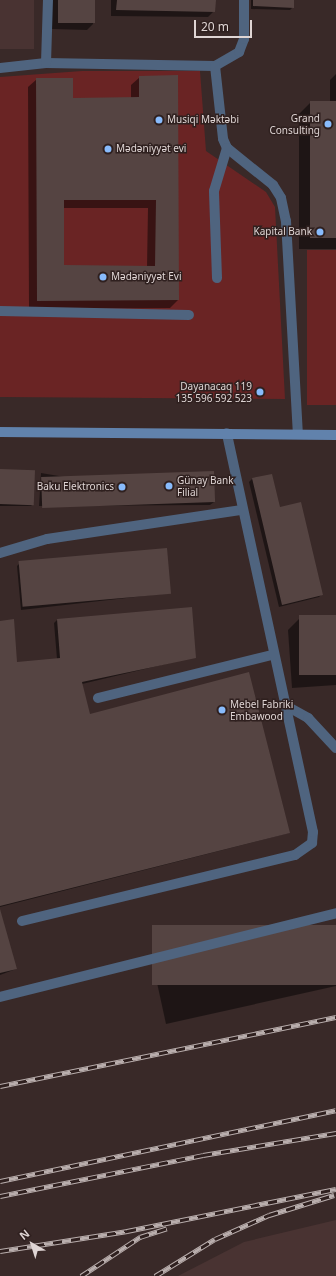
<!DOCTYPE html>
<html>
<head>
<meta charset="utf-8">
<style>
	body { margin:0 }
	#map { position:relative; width:336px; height:1276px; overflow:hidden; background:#392928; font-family:"Noto Sans",sans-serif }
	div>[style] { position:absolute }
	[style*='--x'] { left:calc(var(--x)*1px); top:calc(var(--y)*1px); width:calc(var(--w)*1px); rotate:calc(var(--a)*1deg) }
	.built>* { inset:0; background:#493332; transform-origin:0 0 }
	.green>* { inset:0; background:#6a2424; transform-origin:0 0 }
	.shadow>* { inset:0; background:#0007 }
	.building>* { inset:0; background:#554442; transform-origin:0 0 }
	.lane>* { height:10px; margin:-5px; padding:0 5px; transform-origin:5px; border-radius:5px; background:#4f647f }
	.street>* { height:10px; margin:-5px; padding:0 5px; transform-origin:5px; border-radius:5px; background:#4f647f }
	.secondary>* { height:10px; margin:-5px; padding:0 5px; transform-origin:5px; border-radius:5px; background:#6182ac }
	.rail>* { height:4.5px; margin-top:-2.25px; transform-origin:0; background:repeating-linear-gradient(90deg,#2f201f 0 9px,#b9aead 0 18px); box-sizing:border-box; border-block:1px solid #b9aead }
	.dots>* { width:11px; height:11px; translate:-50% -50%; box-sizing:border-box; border:2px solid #2f201f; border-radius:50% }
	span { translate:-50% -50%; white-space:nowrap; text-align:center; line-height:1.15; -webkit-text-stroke:3px #2f201f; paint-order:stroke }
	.poi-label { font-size:10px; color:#dfd5d4 }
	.right { translate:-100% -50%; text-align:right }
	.left { translate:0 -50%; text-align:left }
	.north { position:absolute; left:12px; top:1224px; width:40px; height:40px; -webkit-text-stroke:3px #2f201f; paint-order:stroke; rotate:321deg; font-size:11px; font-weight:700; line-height:16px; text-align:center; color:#dfd5d4 }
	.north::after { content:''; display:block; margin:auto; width:14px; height:18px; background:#dfd5d4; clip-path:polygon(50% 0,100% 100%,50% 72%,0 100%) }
	.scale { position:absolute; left:194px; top:20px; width:58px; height:18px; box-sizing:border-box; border:2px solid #dfd5d4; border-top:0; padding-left:5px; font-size:12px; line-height:14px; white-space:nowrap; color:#dfd5d4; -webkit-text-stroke:3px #2f201f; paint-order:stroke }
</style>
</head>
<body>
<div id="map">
	<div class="built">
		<i style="left:0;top:0;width:34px;height:49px"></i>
		<i style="clip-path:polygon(336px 1220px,336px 1276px,178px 1276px,244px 1242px)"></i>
	</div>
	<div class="green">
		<i style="clip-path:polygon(82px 71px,200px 71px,206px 151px,266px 192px,275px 207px,285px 399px,0 397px,0 77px)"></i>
		<i style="left:336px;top:250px;width:155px;height:29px;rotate:90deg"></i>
	</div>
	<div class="shadow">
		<i style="clip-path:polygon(52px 0,94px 0,93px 24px,87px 30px,52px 29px)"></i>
		<i style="clip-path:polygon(111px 0,215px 0,214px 11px,208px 17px,111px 16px)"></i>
		<i style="clip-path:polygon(251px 0,293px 0,293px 7px,290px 10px,251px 9px)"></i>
		<i style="clip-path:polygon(336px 74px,336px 249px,299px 249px,299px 114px,311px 102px,330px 102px,330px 80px)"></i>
		<i style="clip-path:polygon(evenodd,140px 77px,178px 300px,170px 308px,29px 309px,28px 87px,37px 79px,72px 99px,131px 98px,131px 85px,140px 77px,63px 208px,148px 208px,147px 267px,63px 266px,63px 208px)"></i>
		<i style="clip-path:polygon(0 470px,34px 503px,31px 506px,0 506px)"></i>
		<i style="clip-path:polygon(41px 473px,214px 502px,210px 505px,39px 506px)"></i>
		<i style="clip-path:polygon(252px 479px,279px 508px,322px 594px,319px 597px,279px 607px,249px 482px)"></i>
		<i style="clip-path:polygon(20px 563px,170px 593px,21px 610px,17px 566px)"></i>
		<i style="clip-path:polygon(336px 616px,336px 685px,292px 688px,288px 630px,300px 618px)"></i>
		<i style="clip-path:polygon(57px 620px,195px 657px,82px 684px,89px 715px,289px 833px,0 907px,0 622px,16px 663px,57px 659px,54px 623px)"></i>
		<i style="clip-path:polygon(0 911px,16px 969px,0 975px)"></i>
		<i style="clip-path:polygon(336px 926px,336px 986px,166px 1024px,154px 969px,157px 966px)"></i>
	</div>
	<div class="building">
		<i style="left:58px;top:0;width:37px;height:23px"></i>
		<i style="clip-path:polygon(117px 0,216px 0,215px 12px,116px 10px)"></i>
		<i style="clip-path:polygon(253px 0,294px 0,294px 8px,253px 6px)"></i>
		<i style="clip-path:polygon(evenodd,178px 75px,179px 300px,37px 301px,36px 78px,73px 78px,73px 98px,139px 97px,139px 76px,178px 75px,64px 200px,156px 200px,155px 266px,64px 265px,64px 200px)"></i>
		<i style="left:310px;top:101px;width:26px;height:137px"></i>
		<i style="left:0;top:469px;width:35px;height:35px;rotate:2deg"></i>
		<i style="left:214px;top:471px;width:31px;height:173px;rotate:88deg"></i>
		<i style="clip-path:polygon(272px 474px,280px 507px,301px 502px,323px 595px,282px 605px,252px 478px)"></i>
		<i style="left:167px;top:548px;width:46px;height:149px;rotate:85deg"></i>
		<i style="clip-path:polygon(192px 607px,196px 658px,82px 682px,90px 714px,249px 672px,290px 833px,0 906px,0 621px,14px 619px,17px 662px,60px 658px,57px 619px)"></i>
		<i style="left:336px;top:615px;width:60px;height:37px;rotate:90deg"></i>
		<i style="clip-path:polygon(0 909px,17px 969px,0 973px)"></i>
		<i style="left:336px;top:925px;width:60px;height:184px;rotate:90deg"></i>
	</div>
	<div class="lane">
		<i style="--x:46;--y:63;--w:169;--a:1"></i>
		<i style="--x:215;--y:66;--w:28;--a:-30"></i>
		<i style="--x:239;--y:52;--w:14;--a:-69"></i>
		<i style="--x:244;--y:39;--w:39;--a:-90"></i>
		<i style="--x:215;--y:66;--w:73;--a:83.7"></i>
		<i style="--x:223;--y:139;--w:10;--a:66"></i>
		<i style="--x:227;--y:148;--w:59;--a:38.8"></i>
		<i style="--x:273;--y:185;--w:15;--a:58"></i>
		<i style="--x:281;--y:198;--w:24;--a:78"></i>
		<i style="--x:286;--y:221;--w:212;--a:86.8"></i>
		<i style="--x:217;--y:278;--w:87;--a:-92"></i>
		<i style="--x:214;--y:191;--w:45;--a:-73.2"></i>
		<i style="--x:0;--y:311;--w:189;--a:1.2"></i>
		<i style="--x:0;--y:553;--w:49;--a:-16.6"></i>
		<i style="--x:47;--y:539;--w:197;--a:-8.5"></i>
		<i style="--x:98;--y:698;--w:179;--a:-13.9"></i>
		<i style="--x:283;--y:704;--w:29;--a:29"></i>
		<i style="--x:308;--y:718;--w:41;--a:47"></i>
		<i style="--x:22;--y:921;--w:281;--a:-13.6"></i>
		<i style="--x:295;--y:855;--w:21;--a:-35"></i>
		<i style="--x:312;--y:843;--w:11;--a:-85"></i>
		<i style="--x:313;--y:832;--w:408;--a:-102.2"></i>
		<i style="--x:0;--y:997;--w:346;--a:-14"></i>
	</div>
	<div class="street">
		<i style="--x:0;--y:68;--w:46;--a:-6.2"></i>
		<i style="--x:46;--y:63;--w:63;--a:-88.2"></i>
	</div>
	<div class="secondary">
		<i style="--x:0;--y:432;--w:336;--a:0.5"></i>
	</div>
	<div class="rail">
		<i style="--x:0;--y:1086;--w:343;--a:-11.6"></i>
		<i style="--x:0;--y:1181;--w:343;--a:-11.9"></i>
		<i style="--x:0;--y:1196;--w:207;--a:-11.4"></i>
		<i style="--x:203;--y:1155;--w:135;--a:-9.4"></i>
		<i style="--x:0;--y:1251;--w:129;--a:-8.9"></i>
		<i style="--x:127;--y:1231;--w:213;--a:-11.4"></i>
		<i style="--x:81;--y:1276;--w:71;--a:-33.5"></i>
		<i style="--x:140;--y:1237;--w:28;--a:-18"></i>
		<i style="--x:155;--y:1276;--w:70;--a:-31.7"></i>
		<i style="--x:215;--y:1239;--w:59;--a:-24"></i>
		<i style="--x:269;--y:1215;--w:68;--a:-17.1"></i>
	</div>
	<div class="dots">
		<i style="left:159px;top:120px;background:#88bbfc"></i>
		<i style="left:328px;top:124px;background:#88bbfc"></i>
		<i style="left:108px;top:149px;background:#88bbfc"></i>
		<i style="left:320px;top:232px;background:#88bbfc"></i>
		<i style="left:103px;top:277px;background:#88bbfc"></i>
		<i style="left:260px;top:392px;background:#88bbfc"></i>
		<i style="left:169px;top:486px;background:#88bbfc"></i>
		<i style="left:122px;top:487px;background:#88bbfc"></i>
		<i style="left:222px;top:710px;background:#88bbfc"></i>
	</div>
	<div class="poi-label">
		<span class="right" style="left:320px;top:124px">Grand<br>Consulting</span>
		<span class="left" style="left:167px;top:120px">Musiqi Məktəbi</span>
		<span class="left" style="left:116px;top:149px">Mədəniyyət evi</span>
		<span class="right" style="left:312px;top:232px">Kapital Bank</span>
		<span class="left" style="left:111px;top:277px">Mədəniyyət Evi</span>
		<span class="right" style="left:252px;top:392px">Dayanacaq 119<br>135 596 592 523</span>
		<span class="left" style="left:177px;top:486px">Günay Bank<br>Filial</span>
		<span class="right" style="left:114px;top:487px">Baku Elektronics</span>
		<span class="left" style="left:230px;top:710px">Mebel Fabriki<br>Embawood</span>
	</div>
	<div class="north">N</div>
	<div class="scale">20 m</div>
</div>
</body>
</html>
